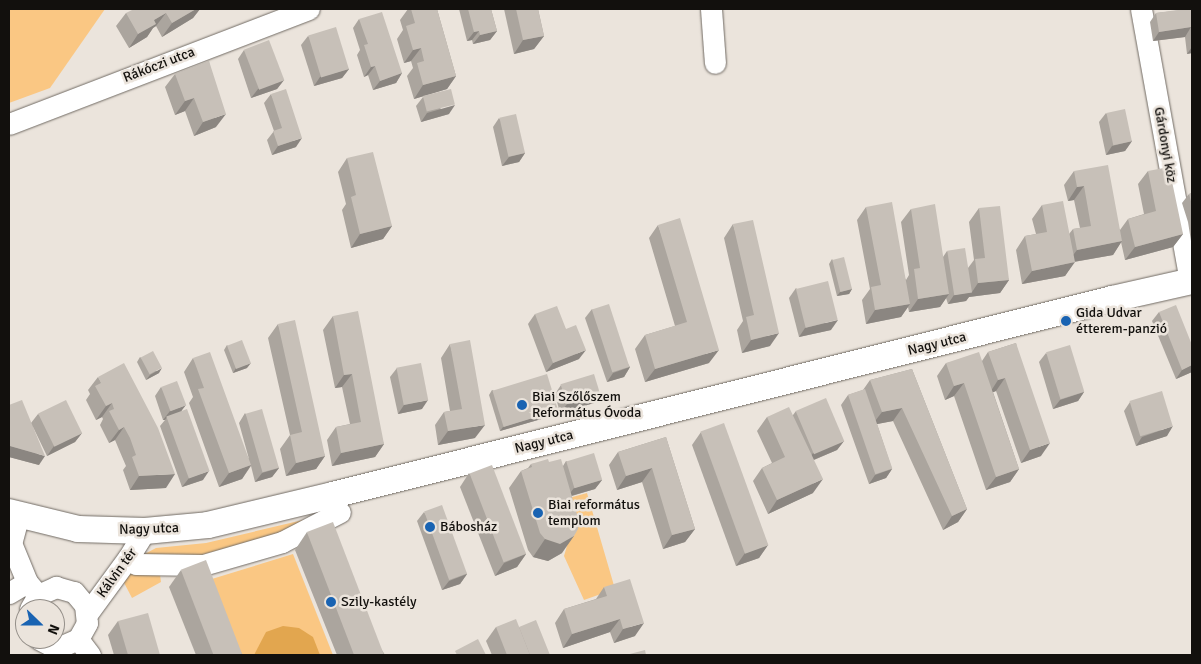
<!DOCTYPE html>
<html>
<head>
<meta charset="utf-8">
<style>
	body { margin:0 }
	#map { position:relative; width:1201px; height:664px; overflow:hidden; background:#ebe4dc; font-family:Signika,sans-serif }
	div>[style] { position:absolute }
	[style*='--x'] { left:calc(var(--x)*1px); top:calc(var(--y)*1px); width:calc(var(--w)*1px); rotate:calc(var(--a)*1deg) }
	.green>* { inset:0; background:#fac783 }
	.forest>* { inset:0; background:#e2a64f }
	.roads { filter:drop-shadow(0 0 1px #716b64) drop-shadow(0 0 1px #716b64) }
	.minor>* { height:21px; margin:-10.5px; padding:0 10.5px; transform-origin:10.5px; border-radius:10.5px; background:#fff }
	.major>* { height:26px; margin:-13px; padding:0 13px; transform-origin:13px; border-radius:13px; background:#fff }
	.wall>* { inset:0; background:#aba59e }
	.shaded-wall>* { inset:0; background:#8b8681 }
	.building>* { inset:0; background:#c7c0b8; transform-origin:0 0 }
	.dots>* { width:14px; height:14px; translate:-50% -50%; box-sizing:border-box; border:2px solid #ebe4dc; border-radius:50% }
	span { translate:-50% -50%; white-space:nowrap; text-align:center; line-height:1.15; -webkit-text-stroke:5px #ebe4dc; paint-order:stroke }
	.street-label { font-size:14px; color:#12100d }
	.poi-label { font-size:14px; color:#12100d }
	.left { translate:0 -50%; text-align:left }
	.frame { position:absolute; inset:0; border:10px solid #12100d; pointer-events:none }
	.north { position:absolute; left:15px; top:599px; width:50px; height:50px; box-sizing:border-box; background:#ebe4dc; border:1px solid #948f89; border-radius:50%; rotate:112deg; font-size:14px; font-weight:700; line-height:20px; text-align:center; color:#12100d }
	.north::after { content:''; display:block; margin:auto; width:18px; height:22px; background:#1963b2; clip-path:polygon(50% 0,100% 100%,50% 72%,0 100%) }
</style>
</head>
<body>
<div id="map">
	<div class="green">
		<i style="clip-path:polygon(9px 9px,105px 9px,50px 88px,9px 103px)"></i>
		<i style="clip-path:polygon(587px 493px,615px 589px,584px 600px,564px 556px,569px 539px,558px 501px)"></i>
		<i style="clip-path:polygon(303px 520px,304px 526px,159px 567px,161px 582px,132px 598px,121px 577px,135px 559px,156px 548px,206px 543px)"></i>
		<i style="clip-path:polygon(293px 554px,333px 655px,231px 655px,202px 582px)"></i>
	</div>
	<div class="forest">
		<i style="clip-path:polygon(283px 626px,299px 628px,313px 637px,320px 655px,254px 655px,266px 632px)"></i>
	</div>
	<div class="roads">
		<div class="minor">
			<i style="--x:711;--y:9;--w:54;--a:85.8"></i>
			<i style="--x:1141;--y:9;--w:276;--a:79.8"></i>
			<i style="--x:9;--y:124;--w:321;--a:-21"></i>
			<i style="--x:19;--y:514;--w:30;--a:105"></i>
			<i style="--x:11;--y:543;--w:42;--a:67.7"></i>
			<i style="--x:27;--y:582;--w:17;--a:50"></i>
			<i style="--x:128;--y:558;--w:10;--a:37"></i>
			<i style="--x:136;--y:564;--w:67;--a:0.9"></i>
			<i style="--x:203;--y:565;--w:82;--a:-16.2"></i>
			<i style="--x:282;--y:542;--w:65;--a:-27.3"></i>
			<i style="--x:9;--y:593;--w:21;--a:-31"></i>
			<i style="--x:30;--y:609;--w:16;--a:-60"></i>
			<i style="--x:38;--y:595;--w:20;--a:-24"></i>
			<i style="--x:56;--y:587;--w:19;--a:16"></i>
			<i style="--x:74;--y:592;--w:17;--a:50"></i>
			<i style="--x:85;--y:605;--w:18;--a:84"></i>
			<i style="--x:87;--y:623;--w:18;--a:119"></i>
			<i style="--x:78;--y:639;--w:17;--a:156"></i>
			<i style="--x:62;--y:646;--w:10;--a:180"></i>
			<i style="--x:52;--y:646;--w:15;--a:-152"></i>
			<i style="--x:87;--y:614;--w:69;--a:-53.8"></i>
			<i style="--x:128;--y:558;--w:32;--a:-58"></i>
			<i style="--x:78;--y:639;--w:20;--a:53"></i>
		</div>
		<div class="major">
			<i style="--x:9;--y:512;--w:71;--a:13.8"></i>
			<i style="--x:78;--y:529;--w:67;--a:1.7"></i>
			<i style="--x:145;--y:531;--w:63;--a:-5.4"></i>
			<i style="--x:208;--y:525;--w:129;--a:-13.5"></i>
			<i style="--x:333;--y:495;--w:803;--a:-14.12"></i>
			<i style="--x:1112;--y:299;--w:82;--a:-12.7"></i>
		</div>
	</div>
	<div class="wall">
		<i style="clip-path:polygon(200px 9px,193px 18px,162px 37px,156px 26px,153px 28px,147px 37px,129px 48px,116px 26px,126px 13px)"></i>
		<i style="clip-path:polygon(408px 9px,437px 9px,456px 76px,447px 89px,414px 99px,407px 76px,413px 68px,411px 61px,404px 63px,397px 39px,403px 30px,400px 20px)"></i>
		<i style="clip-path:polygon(459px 9px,491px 9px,497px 31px,490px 40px,473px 44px,472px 40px,467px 41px)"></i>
		<i style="clip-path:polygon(504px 9px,538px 9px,544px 36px,534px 49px,514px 54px)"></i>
		<i style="clip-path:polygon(1192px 9px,1192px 53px,1187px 54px,1185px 37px,1153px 41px,1150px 22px,1156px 13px)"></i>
		<i style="clip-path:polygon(359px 19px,402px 73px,396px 83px,373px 90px,368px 75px,364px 77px,357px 55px,360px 50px,353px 28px)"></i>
		<i style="clip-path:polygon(308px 36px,349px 69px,342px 78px,314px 86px,301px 45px)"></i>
		<i style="clip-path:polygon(244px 50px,284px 80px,277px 89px,251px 98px,238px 59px)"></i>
		<i style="clip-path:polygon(209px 61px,216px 127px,194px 136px,185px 111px,175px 115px,165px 87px,175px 74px)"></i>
		<i style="clip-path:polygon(271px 94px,296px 147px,272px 155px,267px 140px,274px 131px,264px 103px)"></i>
		<i style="clip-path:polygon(423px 97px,449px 114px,421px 122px,416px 106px)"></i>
		<i style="clip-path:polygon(1106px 113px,1132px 141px,1125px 151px,1106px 155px,1099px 122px)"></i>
		<i style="clip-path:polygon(499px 118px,525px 153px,519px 162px,502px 166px,493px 127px)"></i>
		<i style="clip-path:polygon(347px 158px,392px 226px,383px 239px,351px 248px,342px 210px,346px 204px,338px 172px)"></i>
		<i style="clip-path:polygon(1074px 171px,1120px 230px,1128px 219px,1144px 214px,1138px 184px,1148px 171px,1183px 234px,1173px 247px,1125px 260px,1121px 242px,1113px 255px,1074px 262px,1065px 276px,1022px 284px,1016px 250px,1025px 236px,1036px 234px,1032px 219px,1042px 205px,1069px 234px,1073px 229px,1080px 228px,1074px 200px,1068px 201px,1064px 185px)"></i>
		<i style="clip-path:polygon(1192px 193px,1192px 241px,1191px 241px,1188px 222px,1182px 203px,1189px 194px)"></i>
		<i style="clip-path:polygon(866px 207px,906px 280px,909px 275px,901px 222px,911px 209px,943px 257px,947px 251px,968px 268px,974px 260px,969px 222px,979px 208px,1009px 280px,1000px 293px,969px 297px,966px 301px,948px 304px,946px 298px,940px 307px,909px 312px,908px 307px,901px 317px,866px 324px,862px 300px,870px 289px,857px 220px)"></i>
		<i style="clip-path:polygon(733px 224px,770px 346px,742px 353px,737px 330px,743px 321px,724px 238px)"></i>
		<i style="clip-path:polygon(658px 225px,709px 363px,645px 382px,635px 349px,645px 335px,675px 326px,649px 238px)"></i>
		<i style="clip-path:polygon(832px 259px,852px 289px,849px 294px,837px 296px,829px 264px)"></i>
		<i style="clip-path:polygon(796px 288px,831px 330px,799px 337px,789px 298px)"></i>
		<i style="clip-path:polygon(592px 309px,630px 367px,624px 377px,607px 382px,585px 318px)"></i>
		<i style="clip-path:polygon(1159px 312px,1192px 345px,1192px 372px,1176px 379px,1152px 321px)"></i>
		<i style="clip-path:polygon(535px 314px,566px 329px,579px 359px,546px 372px,528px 324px)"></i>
		<i style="clip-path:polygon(333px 316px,384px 444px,375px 457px,332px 466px,327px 440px,336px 427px,350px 424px,342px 387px,335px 388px,323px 330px)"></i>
		<i style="clip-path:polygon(278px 324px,325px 456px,316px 469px,286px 476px,280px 449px,290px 435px,268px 338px)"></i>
		<i style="clip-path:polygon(1016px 343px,1041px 456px,1021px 463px,996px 391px,993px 392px,1019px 469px,1010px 482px,986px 490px,954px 396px,945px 400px,937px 376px,946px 363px,982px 361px,988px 352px)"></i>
		<i style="clip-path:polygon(450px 344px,475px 438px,438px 445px,435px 425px,444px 412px,450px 411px,441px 358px)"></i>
		<i style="clip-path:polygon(227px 345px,247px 368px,233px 373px,224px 350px)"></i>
		<i style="clip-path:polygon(1046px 353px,1084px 392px,1078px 401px,1053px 409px,1039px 362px)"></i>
		<i style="clip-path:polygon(140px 357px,159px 373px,146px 380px,137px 362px)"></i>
		<i style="clip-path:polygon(193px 358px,249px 459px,239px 423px,245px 413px,279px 468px,272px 477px,255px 482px,251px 466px,242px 479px,219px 487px,189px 403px,193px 397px,184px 372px)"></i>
		<i style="clip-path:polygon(397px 368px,422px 409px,398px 414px,390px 377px)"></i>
		<i style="clip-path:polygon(912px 369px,967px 509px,958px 522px,943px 530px,893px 421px,877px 424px,892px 469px,886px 478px,869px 484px,841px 405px,848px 395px,863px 390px,870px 380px)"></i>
		<i style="clip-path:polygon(98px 377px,166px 488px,130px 490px,123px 470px,126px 466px,120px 452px,115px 440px,109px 443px,100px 425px,103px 419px,102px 417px,96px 420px,86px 400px,90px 394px,88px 390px)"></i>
		<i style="clip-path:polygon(561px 385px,600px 394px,594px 403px,560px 413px,555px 394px)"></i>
		<i style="clip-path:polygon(161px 387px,182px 411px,203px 480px,182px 487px,160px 426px,165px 420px,163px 420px,155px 396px)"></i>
		<i style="clip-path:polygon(492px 390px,555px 415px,500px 431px,489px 395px)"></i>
		<i style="clip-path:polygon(1130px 402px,1167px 436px,1136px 446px,1124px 411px)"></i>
		<i style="clip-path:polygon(9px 405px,31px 423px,38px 414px,82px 433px,75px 442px,47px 456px,33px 427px,39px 465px,9px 457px)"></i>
		<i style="clip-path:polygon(796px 411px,844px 441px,837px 450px,814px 460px,813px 493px,768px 514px,753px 481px,762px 468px,772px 463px,757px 431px,767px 417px,793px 415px)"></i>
		<i style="clip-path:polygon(701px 432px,768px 545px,759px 558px,736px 566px,692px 445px)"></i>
		<i style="clip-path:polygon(666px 437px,695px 529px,685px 542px,663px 549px,642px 482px,617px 490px,609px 465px,618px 452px)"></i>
		<i style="clip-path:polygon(566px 461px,602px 480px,595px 489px,572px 496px,562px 553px,548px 561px,533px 557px,528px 550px,509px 488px,521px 471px,528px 468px,531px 464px,549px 462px,563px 466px)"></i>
		<i style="clip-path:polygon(469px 473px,526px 554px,517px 567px,495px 576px,460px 487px)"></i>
		<i style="clip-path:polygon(424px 512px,467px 574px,460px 584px,442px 590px,417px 521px)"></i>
		<i style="clip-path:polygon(307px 532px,385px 655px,337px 655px,295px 550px)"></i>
		<i style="clip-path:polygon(181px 570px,243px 655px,196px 655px,169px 587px)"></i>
		<i style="clip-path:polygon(604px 587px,635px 636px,614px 643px,610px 632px,563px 648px,555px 623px,564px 609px,596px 599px)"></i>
		<i style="clip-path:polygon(118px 621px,160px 655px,114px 655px,108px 635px)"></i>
		<i style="clip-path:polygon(496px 627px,519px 627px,550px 655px,492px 655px,486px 641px)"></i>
	</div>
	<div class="shaded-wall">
		<i style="clip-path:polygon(196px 9px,200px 9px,193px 18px,162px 37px,172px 23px)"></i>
		<i style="clip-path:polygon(166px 13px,156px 26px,153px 28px,147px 37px,129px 48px,138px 34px,154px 20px)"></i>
		<i style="clip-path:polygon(1191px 27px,1185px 37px,1153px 41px,1159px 32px)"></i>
		<i style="clip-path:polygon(479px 31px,472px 40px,467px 41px,474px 32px)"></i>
		<i style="clip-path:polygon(497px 31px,490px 40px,473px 44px,480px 35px)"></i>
		<i style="clip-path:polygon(544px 36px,534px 49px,514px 54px,523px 40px)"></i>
		<i style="clip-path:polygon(1192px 47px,1192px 53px,1187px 54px)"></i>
		<i style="clip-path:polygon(421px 48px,411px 61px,404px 63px,413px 50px)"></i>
		<i style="clip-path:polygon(375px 66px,368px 75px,364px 77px,371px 67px)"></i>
		<i style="clip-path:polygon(349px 69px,342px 78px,314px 86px,320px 77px)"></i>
		<i style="clip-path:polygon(402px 73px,396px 83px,373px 90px,380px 81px)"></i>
		<i style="clip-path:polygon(456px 76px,447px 89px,414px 99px,423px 85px)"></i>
		<i style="clip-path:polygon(284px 80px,277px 89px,251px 98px,258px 89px)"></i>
		<i style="clip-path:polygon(194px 98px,185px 111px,175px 115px,185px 101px)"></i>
		<i style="clip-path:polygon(455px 105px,449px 114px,421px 122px,427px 113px)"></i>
		<i style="clip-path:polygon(226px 114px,216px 127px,194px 136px,203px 122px)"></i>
		<i style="clip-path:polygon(302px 138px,296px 147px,272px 155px,278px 146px)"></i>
		<i style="clip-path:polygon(1132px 141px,1125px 151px,1106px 155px,1112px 146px)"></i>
		<i style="clip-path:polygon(525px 153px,519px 162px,502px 166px,509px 157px)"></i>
		<i style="clip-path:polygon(1084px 186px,1074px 200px,1068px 201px,1077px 187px)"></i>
		<i style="clip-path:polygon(392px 226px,383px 239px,351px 248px,360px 234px)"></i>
		<i style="clip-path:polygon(1183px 234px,1173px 247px,1125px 260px,1135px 247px)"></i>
		<i style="clip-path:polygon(1122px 241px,1113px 255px,1067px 263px,1077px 250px)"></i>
		<i style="clip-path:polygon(1075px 262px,1065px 276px,1022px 284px,1032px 271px)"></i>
		<i style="clip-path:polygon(1009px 280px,1000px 293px,969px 297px,966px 301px,948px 304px,954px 295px,972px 292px,978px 283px)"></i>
		<i style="clip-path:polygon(852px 289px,849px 294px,837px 296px,840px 292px)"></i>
		<i style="clip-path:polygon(949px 294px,940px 307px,909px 312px,918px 299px)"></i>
		<i style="clip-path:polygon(910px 304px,901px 317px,866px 324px,875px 310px)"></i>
		<i style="clip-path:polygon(838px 320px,831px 330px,799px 337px,805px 328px)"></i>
		<i style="clip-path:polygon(779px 333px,770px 346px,742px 353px,751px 340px)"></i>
		<i style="clip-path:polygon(586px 350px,579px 359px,546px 372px,553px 363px)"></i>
		<i style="clip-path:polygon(719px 350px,709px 363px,645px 382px,655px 369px)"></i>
		<i style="clip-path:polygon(251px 363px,247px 368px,233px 373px,236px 368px)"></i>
		<i style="clip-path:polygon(1192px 365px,1192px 372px,1176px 379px,1182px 370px)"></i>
		<i style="clip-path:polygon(630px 367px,624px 377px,607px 382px,613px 373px)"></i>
		<i style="clip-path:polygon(162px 368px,159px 373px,146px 380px,150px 375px)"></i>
		<i style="clip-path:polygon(352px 374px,342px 387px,335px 388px,344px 375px)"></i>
		<i style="clip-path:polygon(1005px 378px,996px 391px,989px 394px,998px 380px)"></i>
		<i style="clip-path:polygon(964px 383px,954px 396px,945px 400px,954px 386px)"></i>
		<i style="clip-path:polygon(1084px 392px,1078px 401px,1053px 409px,1060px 400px)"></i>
		<i style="clip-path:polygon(600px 394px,594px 403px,560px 413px,567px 404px)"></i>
		<i style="clip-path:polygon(428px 400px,422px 409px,398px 414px,404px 405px)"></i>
		<i style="clip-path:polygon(112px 403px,102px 417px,96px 420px,106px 406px)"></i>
		<i style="clip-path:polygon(186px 405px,179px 414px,167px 417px,165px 420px,163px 420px,170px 411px)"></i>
		<i style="clip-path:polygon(902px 408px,893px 421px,872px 425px,882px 412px)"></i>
		<i style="clip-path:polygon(558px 410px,555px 415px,500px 431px,503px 427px)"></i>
		<i style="clip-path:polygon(485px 425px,475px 438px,438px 445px,448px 431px)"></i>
		<i style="clip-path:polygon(1173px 426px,1167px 436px,1136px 446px,1142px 437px)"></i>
		<i style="clip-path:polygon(124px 427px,115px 440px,109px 443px,119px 430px)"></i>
		<i style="clip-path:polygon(82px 433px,75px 442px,47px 456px,54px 446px)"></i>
		<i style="clip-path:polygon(844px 441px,837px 450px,806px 463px,813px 453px)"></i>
		<i style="clip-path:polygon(1050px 443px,1041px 456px,1021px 463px,1030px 450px)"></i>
		<i style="clip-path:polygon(384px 444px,375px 457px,332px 466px,341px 453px)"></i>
		<i style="clip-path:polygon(10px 446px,45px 456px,39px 465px,9px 457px,9px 449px)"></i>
		<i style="clip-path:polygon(325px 456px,316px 469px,286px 476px,296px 463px)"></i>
		<i style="clip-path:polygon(251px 465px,242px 479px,219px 487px,229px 473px)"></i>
		<i style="clip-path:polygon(279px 468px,272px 477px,255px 482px,262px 473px)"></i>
		<i style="clip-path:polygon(652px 468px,642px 482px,617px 490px,626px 476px)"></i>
		<i style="clip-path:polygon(892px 469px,886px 478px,869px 484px,875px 475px)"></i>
		<i style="clip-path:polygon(1019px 469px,1010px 482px,986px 490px,996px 477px)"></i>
		<i style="clip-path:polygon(209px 471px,203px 480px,182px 487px,189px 478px)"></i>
		<i style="clip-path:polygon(175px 474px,166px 488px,130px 490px,139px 476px)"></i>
		<i style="clip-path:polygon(823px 479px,813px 493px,768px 514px,777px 500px)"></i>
		<i style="clip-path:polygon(602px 480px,595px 489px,567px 497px,574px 488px)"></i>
		<i style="clip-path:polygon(967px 509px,958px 522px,943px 530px,952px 516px)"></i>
		<i style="clip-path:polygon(695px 529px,685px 542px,663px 549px,672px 535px)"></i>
		<i style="clip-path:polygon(574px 536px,562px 553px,548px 561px,533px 557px,545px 539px)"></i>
		<i style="clip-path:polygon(768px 545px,759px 558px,736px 566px,745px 553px)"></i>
		<i style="clip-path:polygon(526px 554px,517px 567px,495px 576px,504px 563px)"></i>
		<i style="clip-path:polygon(467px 574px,460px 584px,442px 590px,449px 581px)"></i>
		<i style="clip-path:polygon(620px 619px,610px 632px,563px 648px,572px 634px)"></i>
		<i style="clip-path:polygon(644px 623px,635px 636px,614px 643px,623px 629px)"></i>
	</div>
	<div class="building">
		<i style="clip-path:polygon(134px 9px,196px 9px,172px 23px,166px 13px,154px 20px,156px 24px,138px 34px,126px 13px)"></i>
		<i style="clip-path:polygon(411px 9px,437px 9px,456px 76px,423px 85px,417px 63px,424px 61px,421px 48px,413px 50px,406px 26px,415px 23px)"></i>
		<i style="clip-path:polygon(468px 9px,491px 9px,497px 31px,480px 35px,479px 31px,474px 32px)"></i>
		<i style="clip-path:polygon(516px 9px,538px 9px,544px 36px,523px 40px)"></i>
		<i style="clip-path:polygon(1185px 9px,1192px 9px,1192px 35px,1191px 27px,1159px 32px,1156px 13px)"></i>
		<i style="clip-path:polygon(382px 12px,402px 73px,380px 81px,375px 66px,371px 67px,364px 45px,368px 44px,359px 19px)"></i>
		<i style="left:336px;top:27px;width:44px;height:29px;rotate:73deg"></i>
		<i style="left:269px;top:40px;width:43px;height:27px;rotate:69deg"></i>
		<i style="clip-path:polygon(209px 61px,226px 114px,203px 122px,194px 98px,185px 101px,175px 74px)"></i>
		<i style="clip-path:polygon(286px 89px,302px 138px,278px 146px,273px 131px,282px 128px,271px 94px)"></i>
		<i style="left:451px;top:89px;width:16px;height:29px;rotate:76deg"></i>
		<i style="left:1125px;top:109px;width:33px;height:19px;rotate:78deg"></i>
		<i style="left:516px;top:114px;width:40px;height:17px;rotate:77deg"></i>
		<i style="clip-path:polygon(373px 152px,392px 226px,360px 234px,351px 197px,356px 195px,347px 158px)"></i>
		<i style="clip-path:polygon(1108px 165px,1122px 241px,1077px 250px,1073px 229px,1091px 226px,1084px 186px,1077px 187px,1074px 171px)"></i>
		<i style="clip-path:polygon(1169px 167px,1183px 234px,1135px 247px,1128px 219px,1156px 211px,1148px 171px)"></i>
		<i style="clip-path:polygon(1192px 193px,1192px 205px,1189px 194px)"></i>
		<i style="clip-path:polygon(1063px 201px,1075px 262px,1032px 271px,1025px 236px,1047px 232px,1042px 205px)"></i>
		<i style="clip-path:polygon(892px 202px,910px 304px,875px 310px,871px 287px,881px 285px,866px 207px)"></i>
		<i style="clip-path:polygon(935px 204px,949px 294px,918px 299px,914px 269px,920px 268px,911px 209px)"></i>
		<i style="clip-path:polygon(1000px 206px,1009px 280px,978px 283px,975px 259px,985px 258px,979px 208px)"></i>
		<i style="clip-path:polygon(680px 218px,719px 350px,655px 369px,645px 335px,687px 322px,658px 225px)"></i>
		<i style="clip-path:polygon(753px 220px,779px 333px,751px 340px,746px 317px,754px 315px,733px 224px)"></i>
		<i style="left:965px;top:248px;width:45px;height:18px;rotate:81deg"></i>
		<i style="left:844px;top:257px;width:33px;height:12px;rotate:76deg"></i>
		<i style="left:828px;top:281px;width:40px;height:33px;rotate:76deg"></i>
		<i style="left:609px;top:304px;width:66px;height:18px;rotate:72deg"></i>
		<i style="clip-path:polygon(1176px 305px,1192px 345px,1192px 365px,1182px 370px,1159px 312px)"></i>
		<i style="clip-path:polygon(557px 306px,566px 329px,576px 325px,586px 350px,553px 363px,535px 314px)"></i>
		<i style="clip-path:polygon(358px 311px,384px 444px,341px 453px,336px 427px,361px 422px,352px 374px,344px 375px,333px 316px)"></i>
		<i style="clip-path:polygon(295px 320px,325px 456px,296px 463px,290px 435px,302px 432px,278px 324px)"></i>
		<i style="left:242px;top:340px;width:25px;height:16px;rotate:69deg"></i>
		<i style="clip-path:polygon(470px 340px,485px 425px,448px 431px,444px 412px,462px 409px,450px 344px)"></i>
		<i style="clip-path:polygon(1016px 343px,1050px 443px,1030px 450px,1005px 378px,998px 380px,988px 352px)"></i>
		<i style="left:1070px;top:345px;width:49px;height:25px;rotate:73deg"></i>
		<i style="left:153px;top:351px;width:19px;height:14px;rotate:62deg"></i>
		<i style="clip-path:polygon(210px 352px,251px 465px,229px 473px,198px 389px,204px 388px,193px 358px)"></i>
		<i style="clip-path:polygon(979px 352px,1019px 469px,996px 477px,964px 383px,954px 386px,946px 363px)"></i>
		<i style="clip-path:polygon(124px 363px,158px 428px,175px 474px,139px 476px,132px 457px,136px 455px,130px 438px,124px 427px,119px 430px,109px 411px,114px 409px,112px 403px,106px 406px,95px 386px,101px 383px,98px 377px)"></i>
		<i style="left:421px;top:363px;width:38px;height:25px;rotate:79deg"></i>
		<i style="clip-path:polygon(912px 369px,967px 509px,952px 516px,902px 408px,882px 412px,870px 380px)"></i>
		<i style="left:547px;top:374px;width:38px;height:57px;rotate:73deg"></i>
		<i style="left:594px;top:374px;width:21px;height:35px;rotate:73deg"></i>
		<i style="left:177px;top:381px;width:26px;height:17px;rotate:69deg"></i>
		<i style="left:865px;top:389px;width:84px;height:18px;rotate:71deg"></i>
		<i style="left:1162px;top:391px;width:37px;height:34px;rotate:73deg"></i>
		<i style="left:826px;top:398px;width:47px;height:33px;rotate:67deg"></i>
		<i style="clip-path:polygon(22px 400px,45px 456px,10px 446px,9px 443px,9px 405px)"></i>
		<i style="left:66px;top:400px;width:37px;height:31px;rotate:64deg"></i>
		<i style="clip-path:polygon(789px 407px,823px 479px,777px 500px,762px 468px,785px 457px,767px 417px)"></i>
		<i style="left:187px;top:409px;width:66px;height:22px;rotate:70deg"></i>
		<i style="left:262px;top:409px;width:61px;height:17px;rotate:74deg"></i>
		<i style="left:724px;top:423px;width:130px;height:25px;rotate:70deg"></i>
		<i style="clip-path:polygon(666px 437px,695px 529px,672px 535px,652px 468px,626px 476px,618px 452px)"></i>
		<i style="left:594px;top:453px;width:28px;height:29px;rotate:73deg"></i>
		<i style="clip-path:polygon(548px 459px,549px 462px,561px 459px,579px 521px,578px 529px,574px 536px,560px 544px,545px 539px,540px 533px,521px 471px,532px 467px,531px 464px)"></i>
		<i style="left:492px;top:465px;width:95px;height:24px;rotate:69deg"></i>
		<i style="left:442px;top:505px;width:73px;height:19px;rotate:70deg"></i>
		<i style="left:333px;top:522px;width:143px;height:28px;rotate:69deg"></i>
		<i style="left:206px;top:560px;width:102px;height:27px;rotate:69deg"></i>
		<i style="clip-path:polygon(630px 579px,644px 623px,623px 629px,620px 619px,572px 634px,564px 609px,607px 596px,604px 587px)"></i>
		<i style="clip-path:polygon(9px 606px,10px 624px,9px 624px)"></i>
		<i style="clip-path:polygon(148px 613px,160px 655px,128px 655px,118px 621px)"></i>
		<i style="clip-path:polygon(516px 619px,530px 655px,507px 655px,496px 627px)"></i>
		<i style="clip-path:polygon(536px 620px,550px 655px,530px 655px,519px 627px)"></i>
		<i style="clip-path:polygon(478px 639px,486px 655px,457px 655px,455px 651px)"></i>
		<i style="clip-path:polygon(645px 650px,646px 655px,626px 655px)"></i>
	</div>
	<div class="dots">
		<i style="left:1066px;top:321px;background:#1963b2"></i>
		<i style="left:522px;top:405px;background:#1963b2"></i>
		<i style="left:538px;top:513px;background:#1963b2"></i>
		<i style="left:430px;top:527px;background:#1963b2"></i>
		<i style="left:331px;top:602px;background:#1963b2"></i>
	</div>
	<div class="street-label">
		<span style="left:159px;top:65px;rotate:-21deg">Rákóczi utca</span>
		<span style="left:1165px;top:145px;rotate:80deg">Gárdonyi köz</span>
		<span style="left:937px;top:344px;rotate:-14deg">Nagy utca</span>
		<span style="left:544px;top:442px;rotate:-14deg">Nagy utca</span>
		<span style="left:149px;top:529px;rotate:-2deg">Nagy utca</span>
		<span style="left:117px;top:573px;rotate:-54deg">Kálvin tér</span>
	</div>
	<div class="poi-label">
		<span class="left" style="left:1076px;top:321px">Gida Udvar<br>étterem-panzió</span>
		<span class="left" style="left:532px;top:405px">Biai Szőlőszem<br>Református Óvoda</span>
		<span class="left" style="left:548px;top:513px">Biai református<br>templom</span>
		<span class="left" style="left:440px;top:527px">Bábosház</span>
		<span class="left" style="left:341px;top:602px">Szily-kastély</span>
	</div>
	<div class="frame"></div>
	<div class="north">N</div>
</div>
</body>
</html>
